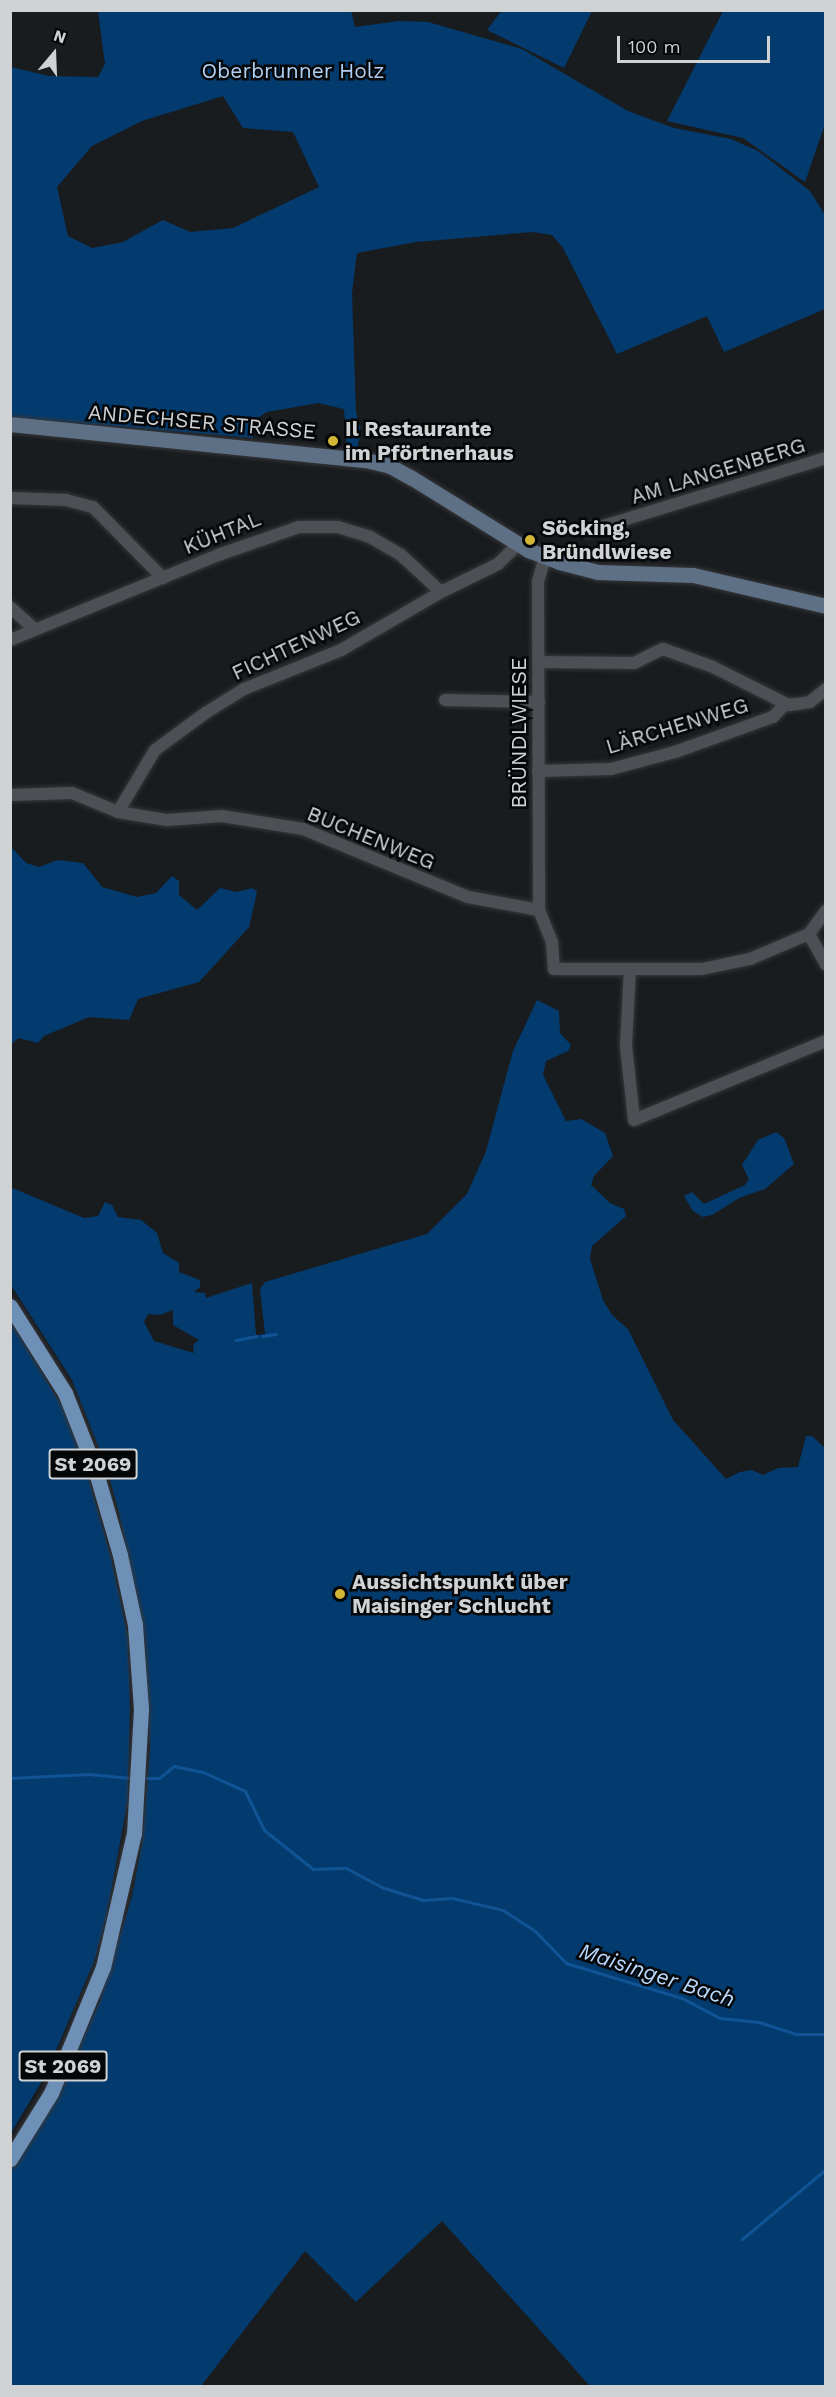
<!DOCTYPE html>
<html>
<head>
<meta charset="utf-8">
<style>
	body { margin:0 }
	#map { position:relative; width:836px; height:2397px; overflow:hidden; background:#191c1f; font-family:"Work Sans",sans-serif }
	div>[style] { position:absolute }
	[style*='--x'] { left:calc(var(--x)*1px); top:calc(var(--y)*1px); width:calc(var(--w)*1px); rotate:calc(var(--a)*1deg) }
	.green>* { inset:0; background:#033b6f }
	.stream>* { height:3px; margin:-1.5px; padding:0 1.5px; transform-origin:1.5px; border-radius:1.5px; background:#115495 }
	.roads { filter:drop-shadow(0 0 2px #36373a) drop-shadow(0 0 2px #36373a) }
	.street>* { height:12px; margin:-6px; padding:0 6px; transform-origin:6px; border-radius:6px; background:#4c5054 }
	.secondary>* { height:15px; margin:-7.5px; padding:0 7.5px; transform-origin:7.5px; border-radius:7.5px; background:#5d7085 }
	.primary>* { height:15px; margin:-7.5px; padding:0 7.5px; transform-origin:7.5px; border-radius:7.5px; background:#6e90b6 }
	.dots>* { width:16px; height:16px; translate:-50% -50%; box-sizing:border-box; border:3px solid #050607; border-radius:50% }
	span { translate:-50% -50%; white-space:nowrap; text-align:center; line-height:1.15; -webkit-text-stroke:5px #050607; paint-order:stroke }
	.shield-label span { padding:2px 4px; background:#050607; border:2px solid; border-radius:4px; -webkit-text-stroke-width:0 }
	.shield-label { font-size:20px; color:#d0d2d4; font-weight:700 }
	.park-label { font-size:21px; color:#b1d0f5 }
	.street-label { font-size:21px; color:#d0d2d4 }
	.poi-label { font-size:21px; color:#d0d2d4; font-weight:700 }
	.left { translate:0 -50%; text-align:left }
	.water-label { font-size:22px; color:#b9d9fe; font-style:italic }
	.frame { position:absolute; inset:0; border:12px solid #d0d2d4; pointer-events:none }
	.north { position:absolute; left:24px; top:24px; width:60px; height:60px; -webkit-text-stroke:4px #050607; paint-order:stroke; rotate:19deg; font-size:16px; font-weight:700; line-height:24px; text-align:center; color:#d0d2d4 }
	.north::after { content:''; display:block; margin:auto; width:21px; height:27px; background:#d0d2d4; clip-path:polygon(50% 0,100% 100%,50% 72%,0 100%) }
	.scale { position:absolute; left:617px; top:36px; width:153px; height:27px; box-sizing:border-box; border:3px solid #d0d2d4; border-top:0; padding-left:8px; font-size:18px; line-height:21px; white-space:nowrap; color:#d0d2d4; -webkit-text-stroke:4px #050607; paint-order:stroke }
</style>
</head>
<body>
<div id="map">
	<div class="green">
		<i style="clip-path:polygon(502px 10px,592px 10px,592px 11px,564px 68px,487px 30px)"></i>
		<i style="clip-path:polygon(evenodd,98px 11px,351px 11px,355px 27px,399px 21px,428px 22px,522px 49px,628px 111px,674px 128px,731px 139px,758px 151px,810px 191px,825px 215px,825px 309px,724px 352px,707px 316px,617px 354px,563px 248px,552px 235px,532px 232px,416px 242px,357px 253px,352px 293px,356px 412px,361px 431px,357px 449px,347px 446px,344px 409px,318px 403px,267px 412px,256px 419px,253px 438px,11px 417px,11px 67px,49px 76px,98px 77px,105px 64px,98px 11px,223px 96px,243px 128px,293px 132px,319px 187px,233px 228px,190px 232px,163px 220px,123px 242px,92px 248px,68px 236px,57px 187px,92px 146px,142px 121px,223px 96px)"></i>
		<i style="clip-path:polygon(723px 11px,825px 11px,825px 124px,805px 182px,743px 138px,667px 121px)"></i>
		<i style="clip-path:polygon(11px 847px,26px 863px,39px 867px,58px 860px,83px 863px,102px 887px,137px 897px,156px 893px,172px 876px,179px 881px,179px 895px,197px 910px,220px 888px,237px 892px,253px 888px,257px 892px,249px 927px,199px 982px,138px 999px,129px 1020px,89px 1017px,44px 1036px,38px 1043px,19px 1038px,11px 1044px)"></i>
		<i style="clip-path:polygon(evenodd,537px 1000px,559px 1011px,560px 1033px,571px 1045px,568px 1051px,546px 1061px,543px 1075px,566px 1121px,581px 1119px,605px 1133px,613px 1156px,594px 1176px,591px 1185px,610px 1203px,624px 1209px,626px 1216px,592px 1246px,590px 1259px,603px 1300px,612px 1315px,628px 1329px,673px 1420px,726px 1479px,740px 1472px,752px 1470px,763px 1475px,778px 1468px,798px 1467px,806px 1436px,812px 1436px,825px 1448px,825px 2386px,590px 2386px,442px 2221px,356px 2302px,305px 2251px,201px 2386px,11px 2386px,11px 2170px,53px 2105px,99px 2003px,132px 1896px,142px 1843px,150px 1748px,145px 1639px,119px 1513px,106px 1466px,72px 1380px,11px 1285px,10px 1187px,84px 1218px,98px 1216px,105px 1202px,112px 1205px,118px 1217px,141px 1220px,157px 1233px,163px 1253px,179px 1263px,179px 1272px,200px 1280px,200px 1287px,194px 1292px,205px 1293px,206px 1298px,252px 1283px,256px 1335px,265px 1334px,260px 1289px,265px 1282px,427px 1234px,467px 1194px,486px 1151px,513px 1051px,537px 1000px,173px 1310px,173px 1325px,199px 1340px,193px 1345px,194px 1353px,154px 1341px,144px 1322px,148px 1314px,160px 1315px,173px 1310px)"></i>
		<i style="clip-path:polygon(776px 1132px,784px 1138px,794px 1164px,765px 1189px,739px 1198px,712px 1215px,703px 1217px,693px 1211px,684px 1196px,692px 1192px,704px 1204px,745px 1185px,749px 1179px,742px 1165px,758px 1140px)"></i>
		<i style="clip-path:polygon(10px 1321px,62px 1406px,86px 1469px,111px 1557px,128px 1637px,130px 1707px,128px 1799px,106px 1919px,94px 1962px,45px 2076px,11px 2133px)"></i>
	</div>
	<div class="stream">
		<i style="--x:262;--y:1336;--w:14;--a:-8"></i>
		<i style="--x:236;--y:1340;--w:21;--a:-11"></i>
		<i style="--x:10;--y:1778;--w:79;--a:-2.9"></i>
		<i style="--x:89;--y:1774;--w:42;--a:5.4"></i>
		<i style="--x:141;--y:1778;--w:18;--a:0"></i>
		<i style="--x:159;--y:1778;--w:19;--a:-39"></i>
		<i style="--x:174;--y:1766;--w:30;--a:12"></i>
		<i style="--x:203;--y:1772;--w:46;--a:24.3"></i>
		<i style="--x:245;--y:1791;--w:43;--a:64"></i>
		<i style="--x:264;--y:1830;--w:63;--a:38.5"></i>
		<i style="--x:313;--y:1869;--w:33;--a:-2"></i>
		<i style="--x:346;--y:1868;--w:40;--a:28"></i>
		<i style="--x:381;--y:1887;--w:44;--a:17.2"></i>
		<i style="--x:423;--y:1900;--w:29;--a:-4"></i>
		<i style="--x:452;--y:1898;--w:52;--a:13.2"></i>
		<i style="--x:503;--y:1910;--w:38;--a:33"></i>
		<i style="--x:535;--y:1931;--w:45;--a:45.9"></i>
		<i style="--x:566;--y:1963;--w:121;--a:16.8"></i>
		<i style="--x:682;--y:1998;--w:43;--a:27.8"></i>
		<i style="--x:720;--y:2018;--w:39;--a:6"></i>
		<i style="--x:759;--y:2022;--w:40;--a:18"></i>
		<i style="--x:797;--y:2034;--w:29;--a:0"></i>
		<i style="--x:742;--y:2239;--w:109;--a:-39.8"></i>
	</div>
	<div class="roads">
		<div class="street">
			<i style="--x:10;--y:498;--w:56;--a:2"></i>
			<i style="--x:66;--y:500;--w:28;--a:15"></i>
			<i style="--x:93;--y:507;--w:100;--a:45.4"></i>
			<i style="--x:587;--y:531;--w:250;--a:-17"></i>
			<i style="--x:545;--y:557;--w:26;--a:106"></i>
			<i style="--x:538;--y:582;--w:328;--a:89.8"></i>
			<i style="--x:539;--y:910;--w:35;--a:68"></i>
			<i style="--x:552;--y:942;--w:27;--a:86"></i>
			<i style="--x:554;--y:969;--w:148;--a:0"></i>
			<i style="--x:702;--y:969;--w:49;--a:-11.8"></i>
			<i style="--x:750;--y:959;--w:64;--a:-23"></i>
			<i style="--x:809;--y:934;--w:29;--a:-54"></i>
			<i style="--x:10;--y:607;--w:31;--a:42"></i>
			<i style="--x:10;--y:640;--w:225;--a:-22.2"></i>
			<i style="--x:218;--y:555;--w:86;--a:-19.1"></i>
			<i style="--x:299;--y:527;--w:39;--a:0"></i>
			<i style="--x:338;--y:527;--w:34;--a:17"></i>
			<i style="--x:370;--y:537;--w:36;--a:30"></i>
			<i style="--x:401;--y:555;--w:54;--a:42.8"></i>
			<i style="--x:539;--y:662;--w:95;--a:0.6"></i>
			<i style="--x:634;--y:663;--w:32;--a:-26"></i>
			<i style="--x:663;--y:649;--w:53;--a:19.8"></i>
			<i style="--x:713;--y:667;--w:85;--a:26.6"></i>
			<i style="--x:789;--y:705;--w:21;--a:-8"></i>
			<i style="--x:810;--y:702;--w:21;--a:-39"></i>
			<i style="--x:445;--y:700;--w:94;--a:1.2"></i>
			<i style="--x:538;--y:771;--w:73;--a:-1.6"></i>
			<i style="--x:611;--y:769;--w:66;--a:-14.9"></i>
			<i style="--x:675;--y:752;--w:104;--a:-19.7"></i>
			<i style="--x:773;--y:717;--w:18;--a:-47"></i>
			<i style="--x:10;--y:795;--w:62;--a:-1.8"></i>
			<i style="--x:72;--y:793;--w:50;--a:22.4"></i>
			<i style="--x:118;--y:812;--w:50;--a:9.3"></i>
			<i style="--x:167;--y:820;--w:55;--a:-4.2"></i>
			<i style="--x:222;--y:816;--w:82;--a:9.1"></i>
			<i style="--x:303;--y:829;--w:178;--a:22.4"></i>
			<i style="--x:468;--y:897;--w:72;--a:10.4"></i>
			<i style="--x:118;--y:812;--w:72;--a:-59.2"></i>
			<i style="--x:155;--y:750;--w:64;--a:-36.2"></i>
			<i style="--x:207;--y:712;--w:44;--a:-31.9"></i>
			<i style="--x:244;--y:689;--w:105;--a:-21.9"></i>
			<i style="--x:341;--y:650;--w:116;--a:-30.1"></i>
			<i style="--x:441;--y:592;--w:64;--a:-26.2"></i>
			<i style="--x:498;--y:564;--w:28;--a:-45"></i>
			<i style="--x:809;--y:934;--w:35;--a:61"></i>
			<i style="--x:630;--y:969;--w:77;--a:93"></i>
			<i style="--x:626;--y:1046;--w:74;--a:83.8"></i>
			<i style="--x:634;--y:1120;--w:208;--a:-22.4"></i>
		</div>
		<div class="secondary">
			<i style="--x:10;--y:424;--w:358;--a:5.8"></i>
			<i style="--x:366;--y:460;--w:25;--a:14"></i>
			<i style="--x:390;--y:466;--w:25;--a:29"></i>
			<i style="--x:412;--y:478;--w:137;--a:31.8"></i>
			<i style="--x:528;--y:550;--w:33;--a:21"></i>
			<i style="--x:559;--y:562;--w:40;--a:14.4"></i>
			<i style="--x:598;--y:572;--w:95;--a:1.8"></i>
			<i style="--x:693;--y:575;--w:137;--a:13.1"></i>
		</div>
		<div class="primary">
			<i style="--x:10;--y:1306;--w:103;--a:57.7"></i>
			<i style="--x:65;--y:1393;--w:82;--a:68.5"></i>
			<i style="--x:95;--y:1469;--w:90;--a:73.8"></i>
			<i style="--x:120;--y:1555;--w:72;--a:77.9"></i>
			<i style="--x:135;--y:1625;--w:84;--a:85.9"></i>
			<i style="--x:141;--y:1709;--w:124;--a:93.2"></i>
			<i style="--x:134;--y:1833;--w:138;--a:103"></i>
			<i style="--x:103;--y:1967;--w:136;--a:112.4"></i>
			<i style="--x:51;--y:2093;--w:78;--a:121.8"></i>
		</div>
	</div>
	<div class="dots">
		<i style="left:333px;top:441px;background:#d2b635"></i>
		<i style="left:530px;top:540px;background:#d2b635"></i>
		<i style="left:340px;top:1594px;background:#d2b635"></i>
	</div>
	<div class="shield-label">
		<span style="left:93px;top:1464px">St 2069</span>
		<span style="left:63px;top:2066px">St 2069</span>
	</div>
	<div class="park-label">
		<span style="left:293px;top:71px">Oberbrunner Holz</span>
	</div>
	<div class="street-label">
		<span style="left:202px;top:422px;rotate:5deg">ANDECHSER STRASSE</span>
		<span style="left:718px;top:471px;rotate:-17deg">AM LANGENBERG</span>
		<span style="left:222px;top:533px;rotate:-22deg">KÜHTAL</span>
		<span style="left:296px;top:645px;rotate:-25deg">FICHTENWEG</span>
		<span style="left:677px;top:726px;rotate:-17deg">LÄRCHENWEG</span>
		<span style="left:519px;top:733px;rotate:-90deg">BRÜNDLWIESE</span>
		<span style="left:371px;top:838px;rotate:22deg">BUCHENWEG</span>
	</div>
	<div class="poi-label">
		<span class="left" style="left:345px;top:441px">Il Restaurante<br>im Pförtnerhaus</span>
		<span class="left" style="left:542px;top:540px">Söcking,<br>Bründlwiese</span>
		<span class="left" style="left:352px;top:1594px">Aussichtspunkt über<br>Maisinger Schlucht</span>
	</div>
	<div class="water-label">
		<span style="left:657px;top:1975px;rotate:18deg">Maisinger Bach</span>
	</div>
	<div class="frame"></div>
	<div class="north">N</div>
	<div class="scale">100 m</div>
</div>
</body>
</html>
